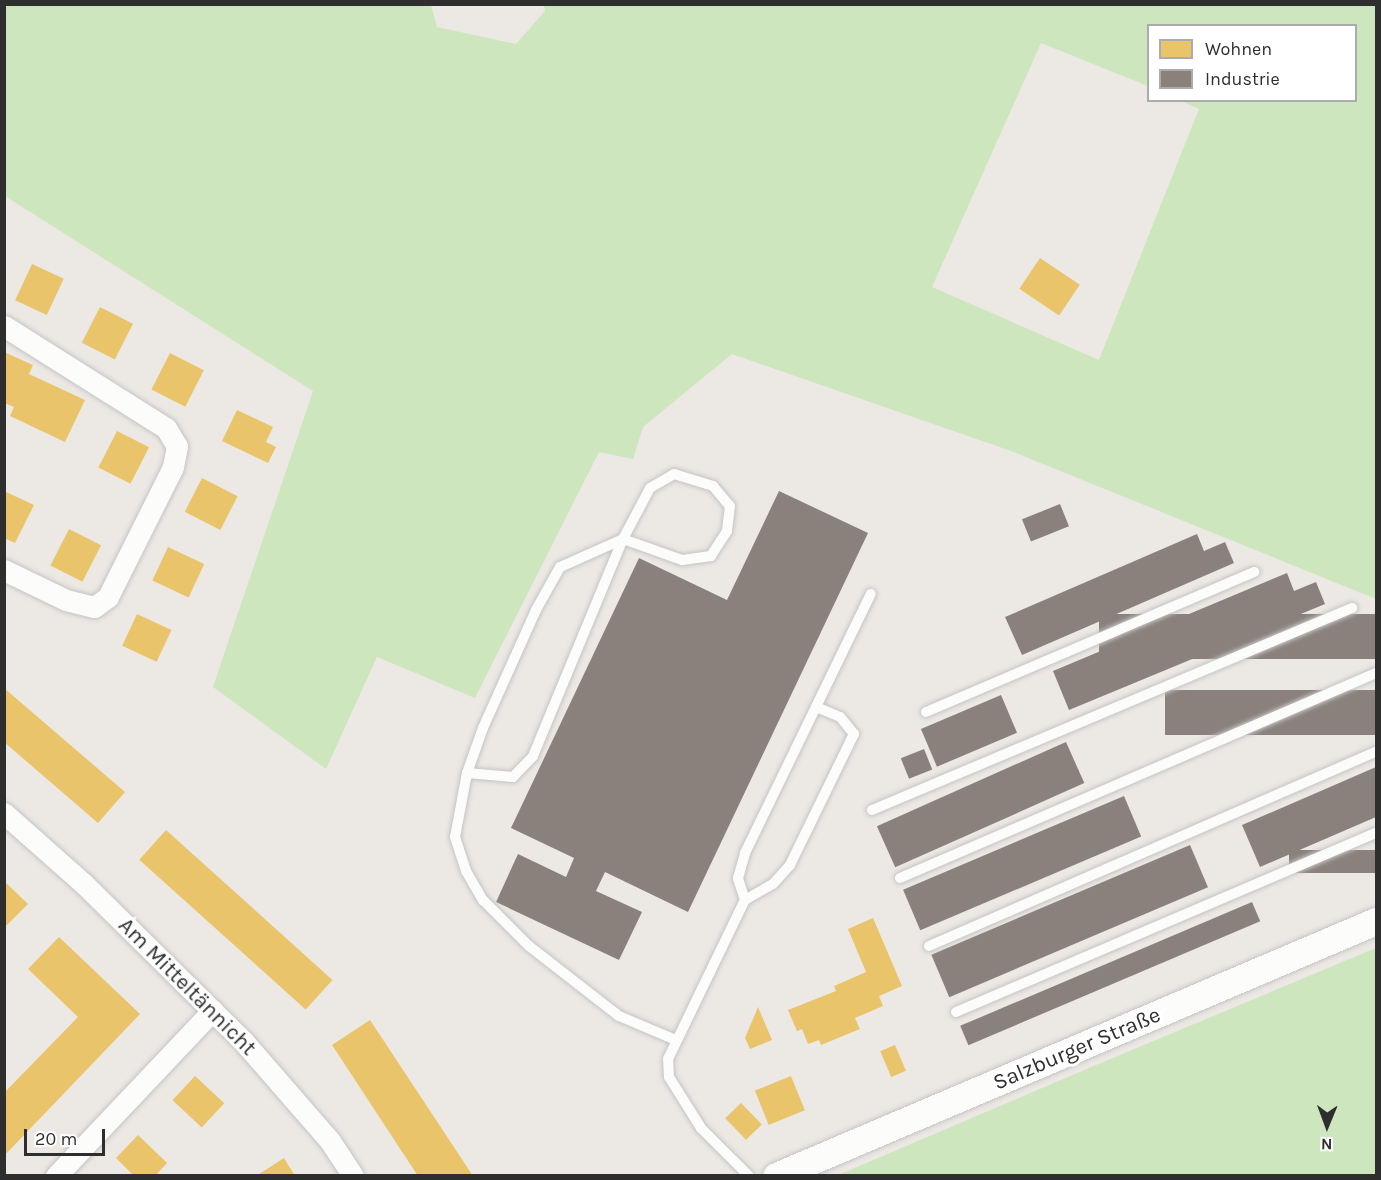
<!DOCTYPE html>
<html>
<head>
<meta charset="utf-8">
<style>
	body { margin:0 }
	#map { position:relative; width:1381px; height:1180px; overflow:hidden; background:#ece8e4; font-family:Karla,sans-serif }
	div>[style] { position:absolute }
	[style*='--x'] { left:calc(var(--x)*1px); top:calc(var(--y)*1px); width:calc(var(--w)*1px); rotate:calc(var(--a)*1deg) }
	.green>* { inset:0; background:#cee6be }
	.homes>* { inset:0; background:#e9c46a; transform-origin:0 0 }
	.industry>* { inset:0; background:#8a817c; transform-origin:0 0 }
	.roads { filter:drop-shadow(0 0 2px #c5c4c5) drop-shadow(0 0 2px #c5c4c5) }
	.service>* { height:10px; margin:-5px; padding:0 5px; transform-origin:5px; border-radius:5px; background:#fcfcfb }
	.minor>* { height:21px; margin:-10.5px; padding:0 10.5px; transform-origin:10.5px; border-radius:10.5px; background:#fcfcfb }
	.tertiary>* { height:27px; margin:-13.5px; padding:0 13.5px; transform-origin:13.5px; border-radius:13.5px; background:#fcfcfb }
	span { translate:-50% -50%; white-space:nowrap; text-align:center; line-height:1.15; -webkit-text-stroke:6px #fff; paint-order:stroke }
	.street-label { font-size:22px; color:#2e2e2e }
	.frame { position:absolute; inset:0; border:6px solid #2e2e2e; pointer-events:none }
	.legend { position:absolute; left:1147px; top:24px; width:210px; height:78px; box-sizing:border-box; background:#fff; border:2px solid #ababab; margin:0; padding:8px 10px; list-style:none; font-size:18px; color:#2e2e2e }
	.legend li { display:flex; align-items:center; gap:12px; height:30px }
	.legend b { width:30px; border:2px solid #ababab }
	.north { position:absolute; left:1297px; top:1096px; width:60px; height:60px; -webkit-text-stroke:4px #fff; paint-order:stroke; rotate:181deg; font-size:16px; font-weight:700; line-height:24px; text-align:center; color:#2e2e2e }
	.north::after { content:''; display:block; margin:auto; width:21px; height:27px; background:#2e2e2e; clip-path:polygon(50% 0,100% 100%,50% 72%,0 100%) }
	.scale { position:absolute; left:24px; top:1129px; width:81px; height:27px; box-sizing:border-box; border:3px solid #2e2e2e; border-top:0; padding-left:8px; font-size:18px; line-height:21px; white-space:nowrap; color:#2e2e2e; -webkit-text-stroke:4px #fff; paint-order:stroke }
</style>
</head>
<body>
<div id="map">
	<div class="green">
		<i style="clip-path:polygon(evenodd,544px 5px,1376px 5px,1376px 599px,1011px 451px,732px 354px,643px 427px,633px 459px,599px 452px,475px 698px,377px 657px,326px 769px,213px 687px,313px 391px,5px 196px,5px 5px,431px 5px,437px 27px,516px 44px,545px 11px,544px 5px,1148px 26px,1356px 26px,1356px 100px,1181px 101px,1199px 109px,1099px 360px,932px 287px,1041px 43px,1148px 86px,1148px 26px)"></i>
		<i style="clip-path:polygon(1376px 948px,1376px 1175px,838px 1175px,1096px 1065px)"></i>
	</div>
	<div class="homes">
		<i style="left:1040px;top:258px;width:48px;height:37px;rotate:34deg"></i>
		<i style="left:32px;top:264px;width:35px;height:40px;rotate:25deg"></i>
		<i style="left:100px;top:307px;width:37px;height:40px;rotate:27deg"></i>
		<i style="clip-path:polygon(4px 352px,33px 365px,29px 374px,85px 400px,65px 442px,10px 416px,14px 407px,4px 403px)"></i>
		<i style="left:170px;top:353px;width:38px;height:41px;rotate:27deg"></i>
		<i style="clip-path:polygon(237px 410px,273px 427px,266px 442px,276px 447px,268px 463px,222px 441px)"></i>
		<i style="left:117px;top:431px;width:36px;height:41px;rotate:27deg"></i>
		<i style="left:202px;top:478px;width:40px;height:38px;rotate:27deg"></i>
		<i style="clip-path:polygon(4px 491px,34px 505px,15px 543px,4px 538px)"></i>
		<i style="left:69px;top:529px;width:36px;height:41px;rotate:27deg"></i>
		<i style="left:168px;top:547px;width:40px;height:37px;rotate:25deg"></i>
		<i style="left:137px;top:614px;width:38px;height:35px;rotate:25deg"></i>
		<i style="clip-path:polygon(4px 688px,125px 792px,98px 823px,4px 742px)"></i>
		<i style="left:166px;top:830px;width:224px;height:40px;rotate:42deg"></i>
		<i style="clip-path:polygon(4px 881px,28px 904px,4px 928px)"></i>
		<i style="clip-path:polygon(873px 918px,902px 986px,879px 996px,883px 1006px,855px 1018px,860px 1029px,821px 1045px,819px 1040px,808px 1044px,802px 1029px,797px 1031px,788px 1010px,836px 991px,834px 986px,866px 972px,848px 929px)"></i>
		<i style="clip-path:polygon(59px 937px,140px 1014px,4px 1156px,4px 1093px,78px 1017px,28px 969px)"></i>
		<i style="clip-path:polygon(758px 1007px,772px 1040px,750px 1049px,745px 1038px)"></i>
		<i style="clip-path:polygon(370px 1020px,473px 1176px,418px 1176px,332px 1045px)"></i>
		<i style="left:895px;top:1045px;width:28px;height:16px;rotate:67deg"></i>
		<i style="left:195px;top:1076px;width:40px;height:33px;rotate:43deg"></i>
		<i style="left:791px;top:1076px;width:37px;height:39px;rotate:68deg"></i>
		<i style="left:741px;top:1103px;width:30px;height:22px;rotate:46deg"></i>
		<i style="clip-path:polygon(138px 1135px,167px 1163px,155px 1176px,134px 1176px,116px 1158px)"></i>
		<i style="clip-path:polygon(284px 1158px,295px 1176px,256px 1176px)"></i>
	</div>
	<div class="industry">
		<i style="clip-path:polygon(779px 491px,868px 533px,688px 912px,605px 872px,596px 891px,642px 912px,619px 960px,496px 902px,518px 854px,566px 877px,574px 858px,511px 828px,639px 558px,727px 600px)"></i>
		<i style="left:1060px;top:504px;width:24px;height:41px;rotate:68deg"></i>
		<i style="clip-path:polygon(1197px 534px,1204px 551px,1225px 542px,1234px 563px,1022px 655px,1005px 617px)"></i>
		<i style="clip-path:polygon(1287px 573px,1294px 591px,1316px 582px,1325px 604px,1069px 710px,1053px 671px)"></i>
		<i style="left:1376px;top:614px;width:45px;height:277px;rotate:90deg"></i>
		<i style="left:1376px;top:690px;width:45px;height:211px;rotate:90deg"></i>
		<i style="left:1001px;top:695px;width:41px;height:87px;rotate:67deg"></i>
		<i style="left:1066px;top:742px;width:45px;height:207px;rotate:66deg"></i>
		<i style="left:924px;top:749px;width:22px;height:25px;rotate:68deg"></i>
		<i style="clip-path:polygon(1376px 767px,1376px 817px,1260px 867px,1242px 825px)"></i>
		<i style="left:1124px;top:796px;width:44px;height:240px;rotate:67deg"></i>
		<i style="left:1190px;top:845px;width:46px;height:281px;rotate:67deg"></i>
		<i style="left:1376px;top:850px;width:23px;height:87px;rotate:90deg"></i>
		<i style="left:1252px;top:902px;width:21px;height:317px;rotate:67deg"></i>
	</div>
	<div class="roads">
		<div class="service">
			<i style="--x:926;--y:712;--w:357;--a:-23.1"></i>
			<i style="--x:467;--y:773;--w:46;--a:5"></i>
			<i style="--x:513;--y:777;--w:29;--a:-46"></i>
			<i style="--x:533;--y:756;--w:235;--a:-67.5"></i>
			<i style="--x:623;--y:539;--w:58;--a:-62.1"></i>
			<i style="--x:650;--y:488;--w:28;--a:-30"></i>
			<i style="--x:674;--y:474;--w:41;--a:17.1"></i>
			<i style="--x:713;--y:486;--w:26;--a:50"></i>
			<i style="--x:730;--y:506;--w:25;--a:97"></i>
			<i style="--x:727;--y:531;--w:30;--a:123"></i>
			<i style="--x:711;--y:556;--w:29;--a:172"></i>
			<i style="--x:682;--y:560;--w:63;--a:-160.4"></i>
			<i style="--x:623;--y:539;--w:69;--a:156"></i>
			<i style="--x:560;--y:567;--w:49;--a:119.2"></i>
			<i style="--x:536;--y:610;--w:129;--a:114.2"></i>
			<i style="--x:483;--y:728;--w:48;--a:109.6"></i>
			<i style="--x:467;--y:773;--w:65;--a:100.6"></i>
			<i style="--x:455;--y:837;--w:36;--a:72"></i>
			<i style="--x:466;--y:871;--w:34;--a:60"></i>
			<i style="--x:483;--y:900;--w:65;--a:45"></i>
			<i style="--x:529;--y:946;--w:114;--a:37.9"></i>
			<i style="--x:619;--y:1016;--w:62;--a:22.8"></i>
			<i style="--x:872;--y:810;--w:521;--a:-22.82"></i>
			<i style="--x:900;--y:878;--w:518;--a:-23.3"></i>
			<i style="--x:745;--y:900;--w:32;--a:-30"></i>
			<i style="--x:773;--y:884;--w:25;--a:-48"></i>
			<i style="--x:790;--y:865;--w:146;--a:-64"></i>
			<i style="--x:854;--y:734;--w:22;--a:-129"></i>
			<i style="--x:840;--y:717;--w:26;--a:-157"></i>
			<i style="--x:929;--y:946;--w:487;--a:-23.5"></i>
			<i style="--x:956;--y:1012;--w:457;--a:-23.1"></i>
			<i style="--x:749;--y:1176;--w:68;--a:-135"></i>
			<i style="--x:701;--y:1128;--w:60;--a:-122.1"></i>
			<i style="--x:669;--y:1077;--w:18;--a:-93"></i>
			<i style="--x:668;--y:1059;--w:177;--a:-64.2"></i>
			<i style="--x:745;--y:900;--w:23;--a:-108"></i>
			<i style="--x:738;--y:878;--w:26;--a:-74"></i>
			<i style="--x:745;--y:853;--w:288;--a:-64.1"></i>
		</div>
		<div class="minor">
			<i style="--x:4;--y:326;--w:191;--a:32.2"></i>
			<i style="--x:166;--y:428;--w:21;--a:59"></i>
			<i style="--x:177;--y:446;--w:21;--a:101"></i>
			<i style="--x:173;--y:467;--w:145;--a:116.6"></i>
			<i style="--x:108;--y:597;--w:17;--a:144"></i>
			<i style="--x:94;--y:607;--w:29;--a:-166"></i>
			<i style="--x:66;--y:600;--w:69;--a:-154.2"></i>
			<i style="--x:4;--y:813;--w:107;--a:41.6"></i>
			<i style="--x:84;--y:884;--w:225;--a:44.6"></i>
			<i style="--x:244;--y:1042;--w:131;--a:49"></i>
			<i style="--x:330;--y:1141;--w:42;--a:56.7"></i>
			<i style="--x:56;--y:1176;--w:228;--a:-46.6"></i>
		</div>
		<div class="tertiary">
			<i style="--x:776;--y:1176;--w:652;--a:-23.03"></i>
		</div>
	</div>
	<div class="street-label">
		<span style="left:187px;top:987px;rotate:45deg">Am Mitteltännicht</span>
		<span style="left:1077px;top:1049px;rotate:-23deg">Salzburger Straße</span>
	</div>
	<div class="frame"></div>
	<ul class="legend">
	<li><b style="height:16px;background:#e9c46a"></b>Wohnen</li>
	<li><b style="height:16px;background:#8a817c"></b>Industrie</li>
	</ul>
	<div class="north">N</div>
	<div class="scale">20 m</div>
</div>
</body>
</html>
